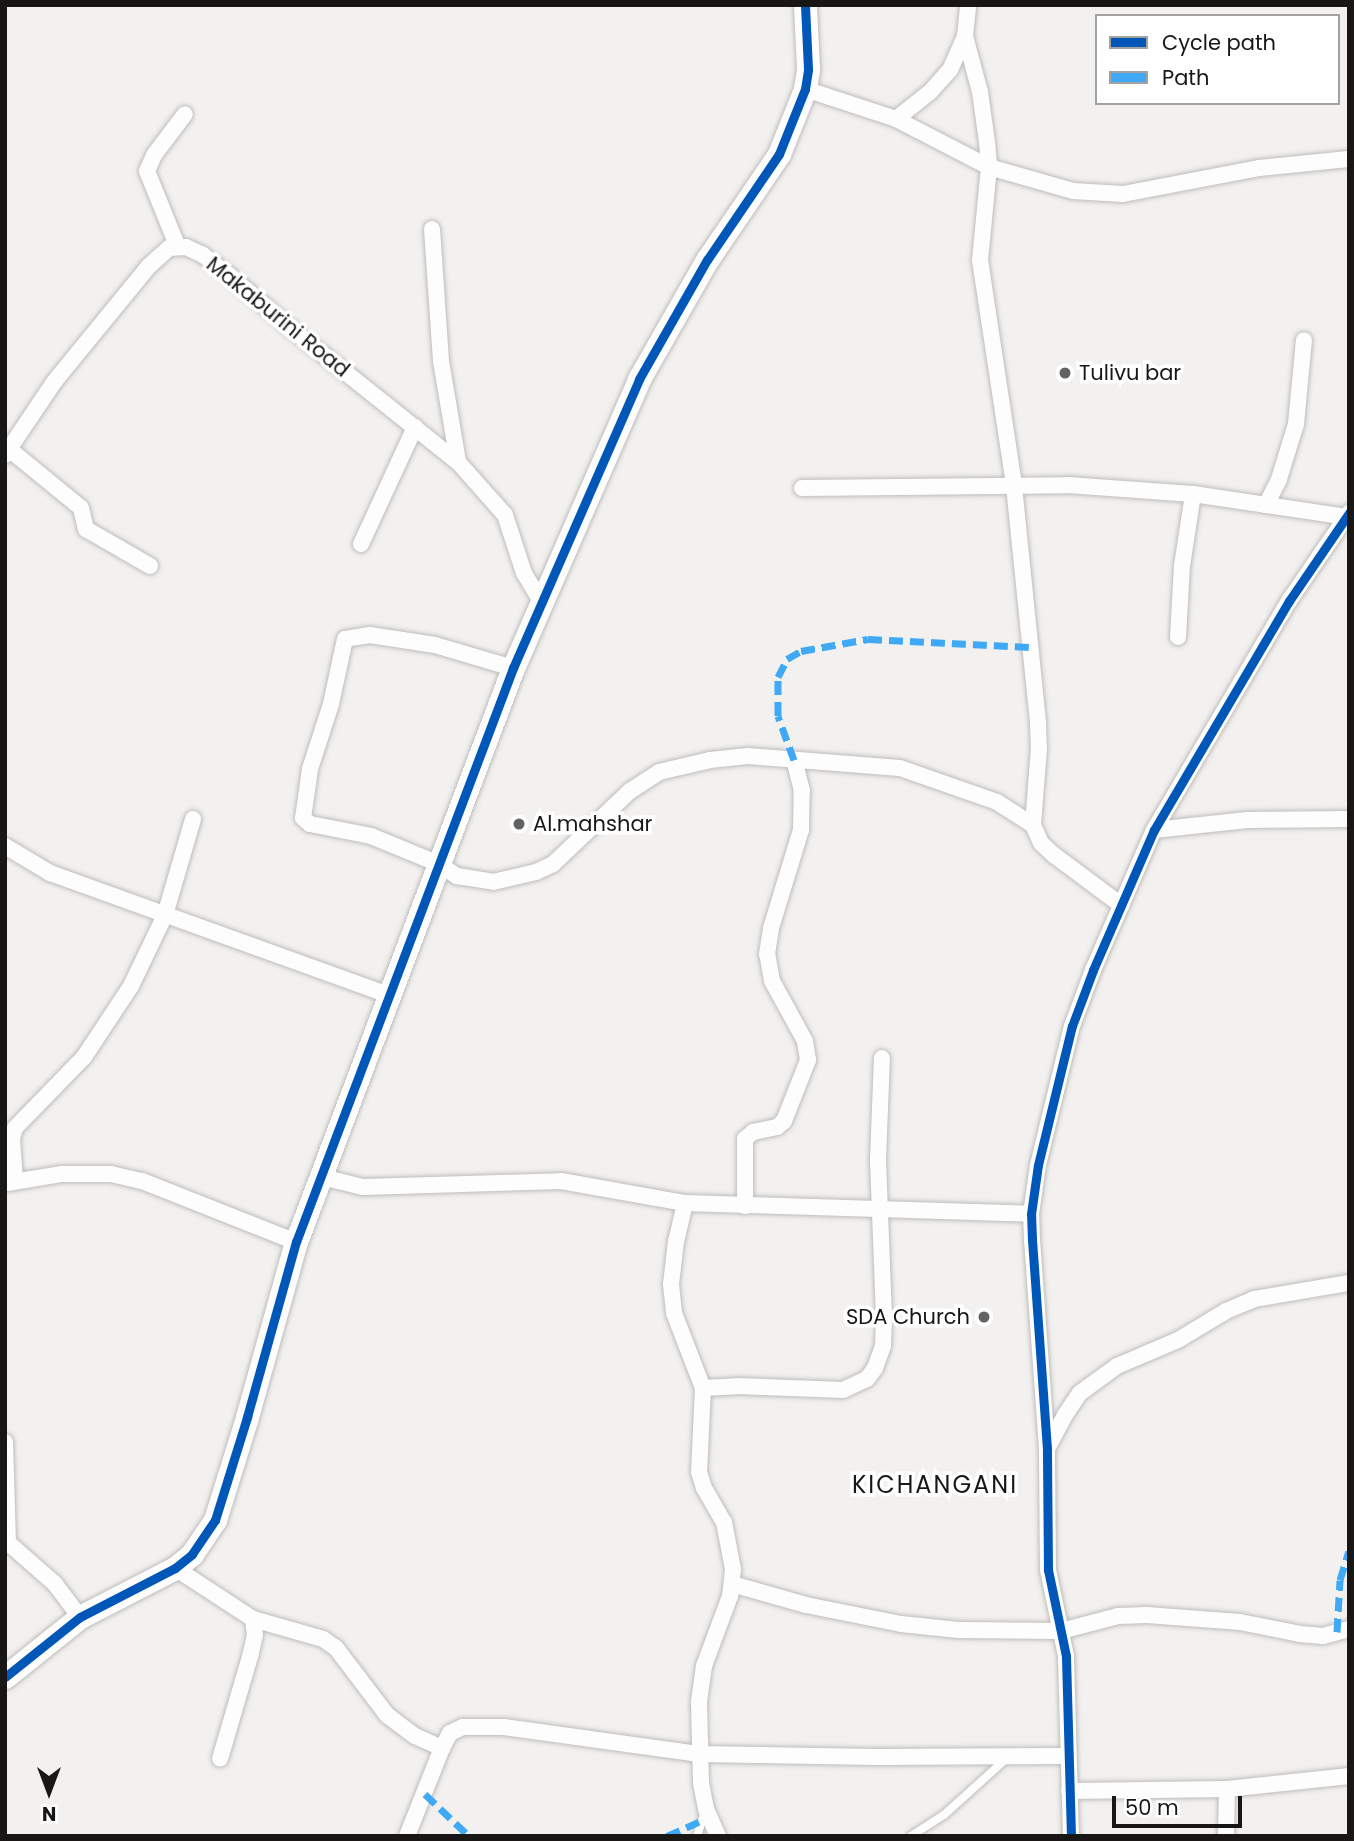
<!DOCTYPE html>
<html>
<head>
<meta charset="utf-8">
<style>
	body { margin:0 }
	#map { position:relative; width:1354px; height:1841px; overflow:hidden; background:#f3f1ef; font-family:Poppins,sans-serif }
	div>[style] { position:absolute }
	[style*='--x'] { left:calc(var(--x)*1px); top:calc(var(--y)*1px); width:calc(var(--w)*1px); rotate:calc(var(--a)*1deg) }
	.roads { filter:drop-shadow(0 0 2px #bebdbb) drop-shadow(0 0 2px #bebdbb) }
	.lane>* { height:8px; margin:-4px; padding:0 4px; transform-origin:4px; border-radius:4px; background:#fdfdfd }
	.street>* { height:16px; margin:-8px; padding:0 8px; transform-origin:8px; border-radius:8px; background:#fdfdfd }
	.secondary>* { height:23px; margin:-11.5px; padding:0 11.5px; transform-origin:11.5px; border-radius:11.5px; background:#fdfdfd }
	.quiet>* { height:7px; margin-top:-3.5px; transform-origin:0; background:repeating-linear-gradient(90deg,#3fa9f5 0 14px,transparent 0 21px) }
	.cycleway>* { height:9px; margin:-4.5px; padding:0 4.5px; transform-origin:4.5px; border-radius:4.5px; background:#0057b8 }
	.dots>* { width:19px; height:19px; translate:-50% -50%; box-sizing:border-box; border:4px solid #fff; border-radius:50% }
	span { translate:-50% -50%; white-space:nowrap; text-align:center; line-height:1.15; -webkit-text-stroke:7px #fff; paint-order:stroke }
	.street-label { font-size:21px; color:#181716 }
	.poi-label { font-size:21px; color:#181716 }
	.left { translate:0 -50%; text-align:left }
	.right { translate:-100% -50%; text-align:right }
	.quarter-label { font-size:24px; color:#181716; letter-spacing:2px }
	.frame { position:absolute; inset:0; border:7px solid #181716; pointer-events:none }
	.legend { position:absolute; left:1095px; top:14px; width:245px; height:91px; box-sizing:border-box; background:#fff; border:2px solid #a3a2a2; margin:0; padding:9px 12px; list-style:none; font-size:21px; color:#181716 }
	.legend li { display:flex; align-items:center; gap:14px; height:35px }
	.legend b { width:35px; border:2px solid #a3a2a2 }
	.north { position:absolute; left:14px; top:1757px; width:70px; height:70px; -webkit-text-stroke:5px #fff; paint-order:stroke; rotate:180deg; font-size:19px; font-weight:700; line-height:28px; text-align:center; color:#181716 }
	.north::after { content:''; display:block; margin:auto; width:24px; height:32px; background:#181716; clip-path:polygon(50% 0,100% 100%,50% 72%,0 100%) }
	.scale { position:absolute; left:1112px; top:1796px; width:130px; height:32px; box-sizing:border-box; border:4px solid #181716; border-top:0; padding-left:9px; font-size:21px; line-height:24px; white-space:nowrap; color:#181716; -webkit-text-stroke:5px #fff; paint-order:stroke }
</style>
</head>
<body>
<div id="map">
	<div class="roads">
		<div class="lane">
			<i style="--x:697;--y:1836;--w:25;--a:-72"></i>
			<i style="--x:911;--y:1836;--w:40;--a:-32.9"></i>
			<i style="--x:945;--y:1814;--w:85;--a:-42.1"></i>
		</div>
		<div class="street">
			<i style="--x:965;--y:36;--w:58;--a:75"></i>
			<i style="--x:980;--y:92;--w:50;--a:82"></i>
			<i style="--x:987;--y:142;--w:25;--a:85"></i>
			<i style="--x:989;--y:167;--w:93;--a:95.5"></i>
			<i style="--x:980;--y:260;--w:229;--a:81.4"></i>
			<i style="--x:1014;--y:486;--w:238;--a:84.2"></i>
			<i style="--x:1038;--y:723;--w:25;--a:88"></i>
			<i style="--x:1039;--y:748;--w:77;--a:94.5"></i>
			<i style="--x:1033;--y:825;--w:20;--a:66"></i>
			<i style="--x:1041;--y:843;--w:18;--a:43"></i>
			<i style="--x:1054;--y:855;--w:84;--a:36.7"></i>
			<i style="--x:805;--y:89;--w:96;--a:18.2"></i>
			<i style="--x:896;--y:119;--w:105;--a:27.3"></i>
			<i style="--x:989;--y:167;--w:87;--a:15.9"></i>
			<i style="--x:1073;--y:191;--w:50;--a:3.4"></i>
			<i style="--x:1123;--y:194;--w:138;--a:-10.8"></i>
			<i style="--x:1259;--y:168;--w:90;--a:-5.7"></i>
			<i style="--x:896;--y:119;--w:43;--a:-38.5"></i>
			<i style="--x:930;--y:92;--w:30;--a:-48"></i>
			<i style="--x:950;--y:70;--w:37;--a:-66"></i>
			<i style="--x:965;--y:36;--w:31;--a:-84"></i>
			<i style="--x:432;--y:229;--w:132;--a:86.1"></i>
			<i style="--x:441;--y:361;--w:102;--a:80.4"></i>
			<i style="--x:177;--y:245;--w:80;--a:-112.1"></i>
			<i style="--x:147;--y:171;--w:17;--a:-66"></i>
			<i style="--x:154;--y:155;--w:51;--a:-52.9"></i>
			<i style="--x:9;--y:449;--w:93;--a:39.3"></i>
			<i style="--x:81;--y:508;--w:22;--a:77"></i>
			<i style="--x:86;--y:529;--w:74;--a:30"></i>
			<i style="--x:5;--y:455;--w:88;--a:-56.1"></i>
			<i style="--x:54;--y:382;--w:150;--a:-50.7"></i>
			<i style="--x:149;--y:266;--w:27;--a:-42"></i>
			<i style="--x:169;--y:248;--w:17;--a:-3"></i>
			<i style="--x:186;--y:247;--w:19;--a:25"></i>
			<i style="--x:203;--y:255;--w:33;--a:38"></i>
			<i style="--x:229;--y:275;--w:81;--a:41"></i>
			<i style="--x:290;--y:328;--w:215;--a:38.6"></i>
			<i style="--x:458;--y:462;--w:71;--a:48.4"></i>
			<i style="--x:505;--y:515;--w:61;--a:71.9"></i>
			<i style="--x:524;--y:573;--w:35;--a:59"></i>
			<i style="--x:802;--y:488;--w:266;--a:-0.6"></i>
			<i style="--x:1068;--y:485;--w:125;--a:4.1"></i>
			<i style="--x:1193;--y:494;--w:155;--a:8.5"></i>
			<i style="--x:1266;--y:505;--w:29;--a:-63"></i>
			<i style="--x:1279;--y:479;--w:58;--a:-72.8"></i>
			<i style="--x:1296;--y:424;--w:84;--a:-84.6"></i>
			<i style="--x:361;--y:544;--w:129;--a:-65.2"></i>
			<i style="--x:1178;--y:637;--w:71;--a:-86.8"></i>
			<i style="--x:1182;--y:566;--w:73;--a:-81.3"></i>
			<i style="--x:513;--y:668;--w:81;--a:-163.6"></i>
			<i style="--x:435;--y:645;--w:66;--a:-171.3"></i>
			<i style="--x:370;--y:635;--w:25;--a:171"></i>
			<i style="--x:345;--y:639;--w:66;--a:102.2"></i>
			<i style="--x:331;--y:704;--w:68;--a:107.9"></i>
			<i style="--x:310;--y:769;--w:49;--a:98.1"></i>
			<i style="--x:303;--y:818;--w:9;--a:41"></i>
			<i style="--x:310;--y:824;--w:62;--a:11.1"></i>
			<i style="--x:371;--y:836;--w:74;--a:22.4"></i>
			<i style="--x:439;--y:864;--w:22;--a:34"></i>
			<i style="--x:457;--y:876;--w:36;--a:9"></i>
			<i style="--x:493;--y:882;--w:44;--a:-13.1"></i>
			<i style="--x:536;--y:872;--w:19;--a:-25"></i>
			<i style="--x:553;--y:864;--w:106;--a:-43.5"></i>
			<i style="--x:630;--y:791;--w:35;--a:-33"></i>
			<i style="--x:659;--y:772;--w:52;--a:-13.2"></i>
			<i style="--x:710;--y:760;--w:38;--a:-6"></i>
			<i style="--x:748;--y:756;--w:152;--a:4.5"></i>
			<i style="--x:900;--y:768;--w:103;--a:19.3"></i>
			<i style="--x:997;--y:802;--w:43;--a:32.6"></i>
			<i style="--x:1154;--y:830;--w:94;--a:-6.1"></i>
			<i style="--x:1247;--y:820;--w:102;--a:-0.6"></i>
			<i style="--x:5;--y:846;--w:52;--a:31"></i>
			<i style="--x:50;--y:873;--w:360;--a:19.8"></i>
			<i style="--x:322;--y:1177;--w:42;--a:13.7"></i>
			<i style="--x:363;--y:1187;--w:198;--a:-1.7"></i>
			<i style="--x:561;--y:1181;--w:126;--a:10.1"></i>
			<i style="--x:685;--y:1203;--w:346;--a:1.8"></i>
			<i style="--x:15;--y:1180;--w:41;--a:-94.2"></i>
			<i style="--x:12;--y:1139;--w:11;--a:-75"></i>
			<i style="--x:15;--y:1128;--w:99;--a:-45.8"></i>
			<i style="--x:84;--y:1057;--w:85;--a:-56.5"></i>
			<i style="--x:131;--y:986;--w:79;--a:-64.4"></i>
			<i style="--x:165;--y:915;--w:100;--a:-73.7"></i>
			<i style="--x:7;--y:1183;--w:56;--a:-9.3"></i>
			<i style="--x:62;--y:1174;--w:49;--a:0"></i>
			<i style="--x:111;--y:1174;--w:32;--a:13"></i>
			<i style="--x:142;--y:1181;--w:166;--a:21.6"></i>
			<i style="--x:685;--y:1203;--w:39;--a:103"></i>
			<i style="--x:676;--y:1241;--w:43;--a:96.6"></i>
			<i style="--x:671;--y:1284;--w:29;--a:84"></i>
			<i style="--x:674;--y:1313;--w:80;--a:68.9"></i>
			<i style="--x:703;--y:1388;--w:84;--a:92.7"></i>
			<i style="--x:699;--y:1472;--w:17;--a:73"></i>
			<i style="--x:704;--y:1488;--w:39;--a:60"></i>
			<i style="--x:724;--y:1522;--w:48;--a:79.2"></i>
			<i style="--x:733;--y:1569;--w:27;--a:96"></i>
			<i style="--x:730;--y:1596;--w:75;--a:110.4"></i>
			<i style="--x:704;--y:1666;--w:36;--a:98"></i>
			<i style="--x:699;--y:1702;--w:81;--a:88.6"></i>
			<i style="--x:701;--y:1783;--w:26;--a:79"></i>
			<i style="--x:706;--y:1809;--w:30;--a:66"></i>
			<i style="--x:745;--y:1206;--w:67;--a:-90"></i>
			<i style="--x:745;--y:1139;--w:11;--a:-41"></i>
			<i style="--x:753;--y:1132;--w:25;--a:-12"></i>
			<i style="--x:777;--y:1127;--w:9;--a:-41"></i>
			<i style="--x:784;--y:1121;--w:66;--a:-68.5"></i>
			<i style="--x:808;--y:1060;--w:19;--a:-99"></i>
			<i style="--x:805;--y:1041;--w:68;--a:-118.8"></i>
			<i style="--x:772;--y:981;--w:27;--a:-100"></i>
			<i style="--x:767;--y:954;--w:26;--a:-81"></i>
			<i style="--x:771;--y:928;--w:102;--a:-73"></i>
			<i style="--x:801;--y:830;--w:39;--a:-89"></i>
			<i style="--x:802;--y:791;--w:32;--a:-104"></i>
			<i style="--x:703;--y:1388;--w:34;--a:-3"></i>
			<i style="--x:737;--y:1386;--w:106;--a:2.2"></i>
			<i style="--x:843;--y:1390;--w:26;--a:-25"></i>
			<i style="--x:867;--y:1379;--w:14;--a:-54"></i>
			<i style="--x:875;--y:1368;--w:23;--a:-70"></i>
			<i style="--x:883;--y:1346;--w:29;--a:-88"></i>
			<i style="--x:884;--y:1317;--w:157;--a:-92.2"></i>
			<i style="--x:878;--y:1160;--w:102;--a:-87.8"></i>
			<i style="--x:5;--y:1442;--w:99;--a:88.3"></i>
			<i style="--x:1048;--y:1447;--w:36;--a:-62"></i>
			<i style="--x:1065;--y:1415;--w:27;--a:-56"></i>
			<i style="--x:1080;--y:1393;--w:46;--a:-36.1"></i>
			<i style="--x:1117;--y:1366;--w:66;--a:-23.1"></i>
			<i style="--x:1178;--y:1340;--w:56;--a:-31.1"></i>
			<i style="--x:1226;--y:1311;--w:30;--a:-23"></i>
			<i style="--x:1254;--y:1299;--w:96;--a:-9.6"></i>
			<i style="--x:5;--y:1540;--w:67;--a:41.3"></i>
			<i style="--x:55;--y:1584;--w:41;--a:52.9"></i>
			<i style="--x:175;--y:1568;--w:93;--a:33.2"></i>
			<i style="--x:253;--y:1619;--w:16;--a:83"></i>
			<i style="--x:255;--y:1635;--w:18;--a:103"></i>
			<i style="--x:251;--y:1653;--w:110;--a:106.3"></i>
			<i style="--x:732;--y:1584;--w:77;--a:15.8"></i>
			<i style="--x:806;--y:1605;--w:97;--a:11.3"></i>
			<i style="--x:901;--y:1624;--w:58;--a:5.9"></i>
			<i style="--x:959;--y:1630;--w:102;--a:0.6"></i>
			<i style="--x:1061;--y:1631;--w:59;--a:-14.7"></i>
			<i style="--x:1118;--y:1616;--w:29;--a:-2"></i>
			<i style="--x:1147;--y:1615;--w:93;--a:4.3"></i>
			<i style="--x:1240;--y:1622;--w:61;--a:11.3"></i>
			<i style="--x:1300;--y:1634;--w:23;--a:5"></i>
			<i style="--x:1323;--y:1636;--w:27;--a:-15"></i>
			<i style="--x:253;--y:1619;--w:73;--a:15.9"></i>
			<i style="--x:323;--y:1639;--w:16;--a:35"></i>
			<i style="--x:336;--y:1648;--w:84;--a:52.7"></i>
			<i style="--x:387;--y:1715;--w:35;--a:37"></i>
			<i style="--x:415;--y:1736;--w:30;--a:24"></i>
			<i style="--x:1069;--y:1791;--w:158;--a:-0.7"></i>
			<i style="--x:1227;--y:1789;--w:123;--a:-6.1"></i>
			<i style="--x:407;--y:1836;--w:95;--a:-68.3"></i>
			<i style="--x:442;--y:1748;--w:17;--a:-62"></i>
			<i style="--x:450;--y:1733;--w:14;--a:-25"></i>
			<i style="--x:463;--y:1727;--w:41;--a:0"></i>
			<i style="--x:504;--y:1727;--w:196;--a:7.9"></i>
			<i style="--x:698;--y:1754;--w:178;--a:1"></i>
			<i style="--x:876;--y:1757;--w:192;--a:-0.3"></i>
			<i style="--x:1071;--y:1836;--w:180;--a:-91.6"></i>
			<i style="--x:1066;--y:1656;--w:88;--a:-101.8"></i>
			<i style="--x:1048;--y:1570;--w:121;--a:-90.5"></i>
			<i style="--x:1047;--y:1449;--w:210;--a:-94.1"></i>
			<i style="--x:1032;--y:1240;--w:26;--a:-92"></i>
			<i style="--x:1031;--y:1214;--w:49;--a:-81.9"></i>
			<i style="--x:1038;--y:1165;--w:143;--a:-76.3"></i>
			<i style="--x:1072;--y:1026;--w:60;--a:-69.4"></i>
			<i style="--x:1093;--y:970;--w:153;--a:-66.5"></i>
			<i style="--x:1154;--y:830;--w:266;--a:-59.5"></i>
			<i style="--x:1289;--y:601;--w:107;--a:-55.7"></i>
			<i style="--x:1226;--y:1836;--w:47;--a:-88.8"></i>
		</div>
		<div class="secondary">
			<i style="--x:5;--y:1677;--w:96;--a:-38.7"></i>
			<i style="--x:80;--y:1617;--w:107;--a:-27.3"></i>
			<i style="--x:175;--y:1568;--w:22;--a:-39"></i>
			<i style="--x:192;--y:1554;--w:41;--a:-55.9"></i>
			<i style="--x:215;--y:1520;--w:108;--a:-72.7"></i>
			<i style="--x:247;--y:1417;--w:182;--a:-74.4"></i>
			<i style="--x:296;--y:1242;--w:614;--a:-69.29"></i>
			<i style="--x:513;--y:668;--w:315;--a:-66.4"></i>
			<i style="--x:639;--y:379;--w:137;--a:-60.3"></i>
			<i style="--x:707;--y:260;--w:128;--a:-55.8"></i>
			<i style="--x:779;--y:154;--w:70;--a:-68.2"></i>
			<i style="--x:805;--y:89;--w:20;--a:-81"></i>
			<i style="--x:808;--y:69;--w:64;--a:-92.7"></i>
		</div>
	</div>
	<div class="quiet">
		<i style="--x:794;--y:760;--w:47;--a:-110"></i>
		<i style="--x:778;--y:716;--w:39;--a:-90"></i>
		<i style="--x:778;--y:677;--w:20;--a:-63"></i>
		<i style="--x:787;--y:659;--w:16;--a:-30"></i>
		<i style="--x:801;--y:651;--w:68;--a:-10.2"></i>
		<i style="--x:868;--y:639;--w:162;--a:2.8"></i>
		<i style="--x:1337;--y:1632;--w:52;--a:-86.7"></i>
		<i style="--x:1340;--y:1580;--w:30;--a:-73"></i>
		<i style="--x:425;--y:1794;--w:61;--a:43.7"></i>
		<i style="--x:667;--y:1836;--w:39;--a:-24"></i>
	</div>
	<div class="cycleway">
		<i style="--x:5;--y:1677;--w:96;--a:-38.7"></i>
		<i style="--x:80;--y:1617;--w:107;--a:-27.3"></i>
		<i style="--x:175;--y:1568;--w:22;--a:-39"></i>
		<i style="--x:192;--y:1554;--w:41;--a:-55.9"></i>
		<i style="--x:215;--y:1520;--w:108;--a:-72.7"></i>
		<i style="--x:247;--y:1417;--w:182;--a:-74.4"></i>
		<i style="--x:296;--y:1242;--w:614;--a:-69.29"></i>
		<i style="--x:513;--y:668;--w:315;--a:-66.4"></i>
		<i style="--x:639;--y:379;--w:137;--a:-60.3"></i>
		<i style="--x:707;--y:260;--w:128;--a:-55.8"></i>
		<i style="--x:779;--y:154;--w:70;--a:-68.2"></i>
		<i style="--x:805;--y:89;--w:20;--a:-81"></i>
		<i style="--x:808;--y:69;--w:64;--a:-92.7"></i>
		<i style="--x:1071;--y:1836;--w:180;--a:-91.6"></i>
		<i style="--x:1066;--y:1656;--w:88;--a:-101.8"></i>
		<i style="--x:1048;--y:1570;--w:121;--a:-90.5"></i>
		<i style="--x:1047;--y:1449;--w:210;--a:-94.1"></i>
		<i style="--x:1032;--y:1240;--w:26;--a:-92"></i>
		<i style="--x:1031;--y:1214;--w:49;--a:-81.9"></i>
		<i style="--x:1038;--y:1165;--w:143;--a:-76.3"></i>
		<i style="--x:1072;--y:1026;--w:60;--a:-69.4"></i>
		<i style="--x:1093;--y:970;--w:153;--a:-66.5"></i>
		<i style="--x:1154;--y:830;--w:266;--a:-59.5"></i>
		<i style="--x:1289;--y:601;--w:107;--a:-55.7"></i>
	</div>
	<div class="dots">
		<i style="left:1065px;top:373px;background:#656362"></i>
		<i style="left:519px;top:824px;background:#656362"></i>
		<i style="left:984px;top:1317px;background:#656362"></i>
	</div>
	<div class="street-label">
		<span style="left:278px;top:317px;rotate:39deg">Makaburini Road</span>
	</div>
	<div class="poi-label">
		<span class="left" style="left:1079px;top:373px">Tulivu bar</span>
		<span class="left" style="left:533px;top:824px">Al.mahshar</span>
		<span class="right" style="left:970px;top:1317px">SDA Church</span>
	</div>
	<div class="quarter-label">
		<span style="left:935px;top:1485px">KICHANGANI</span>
	</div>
	<div class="frame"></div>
	<ul class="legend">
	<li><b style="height:9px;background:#0057b8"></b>Cycle path</li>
	<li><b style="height:9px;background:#3fa9f5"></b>Path</li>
	</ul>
	<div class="north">N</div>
	<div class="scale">50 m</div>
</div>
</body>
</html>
